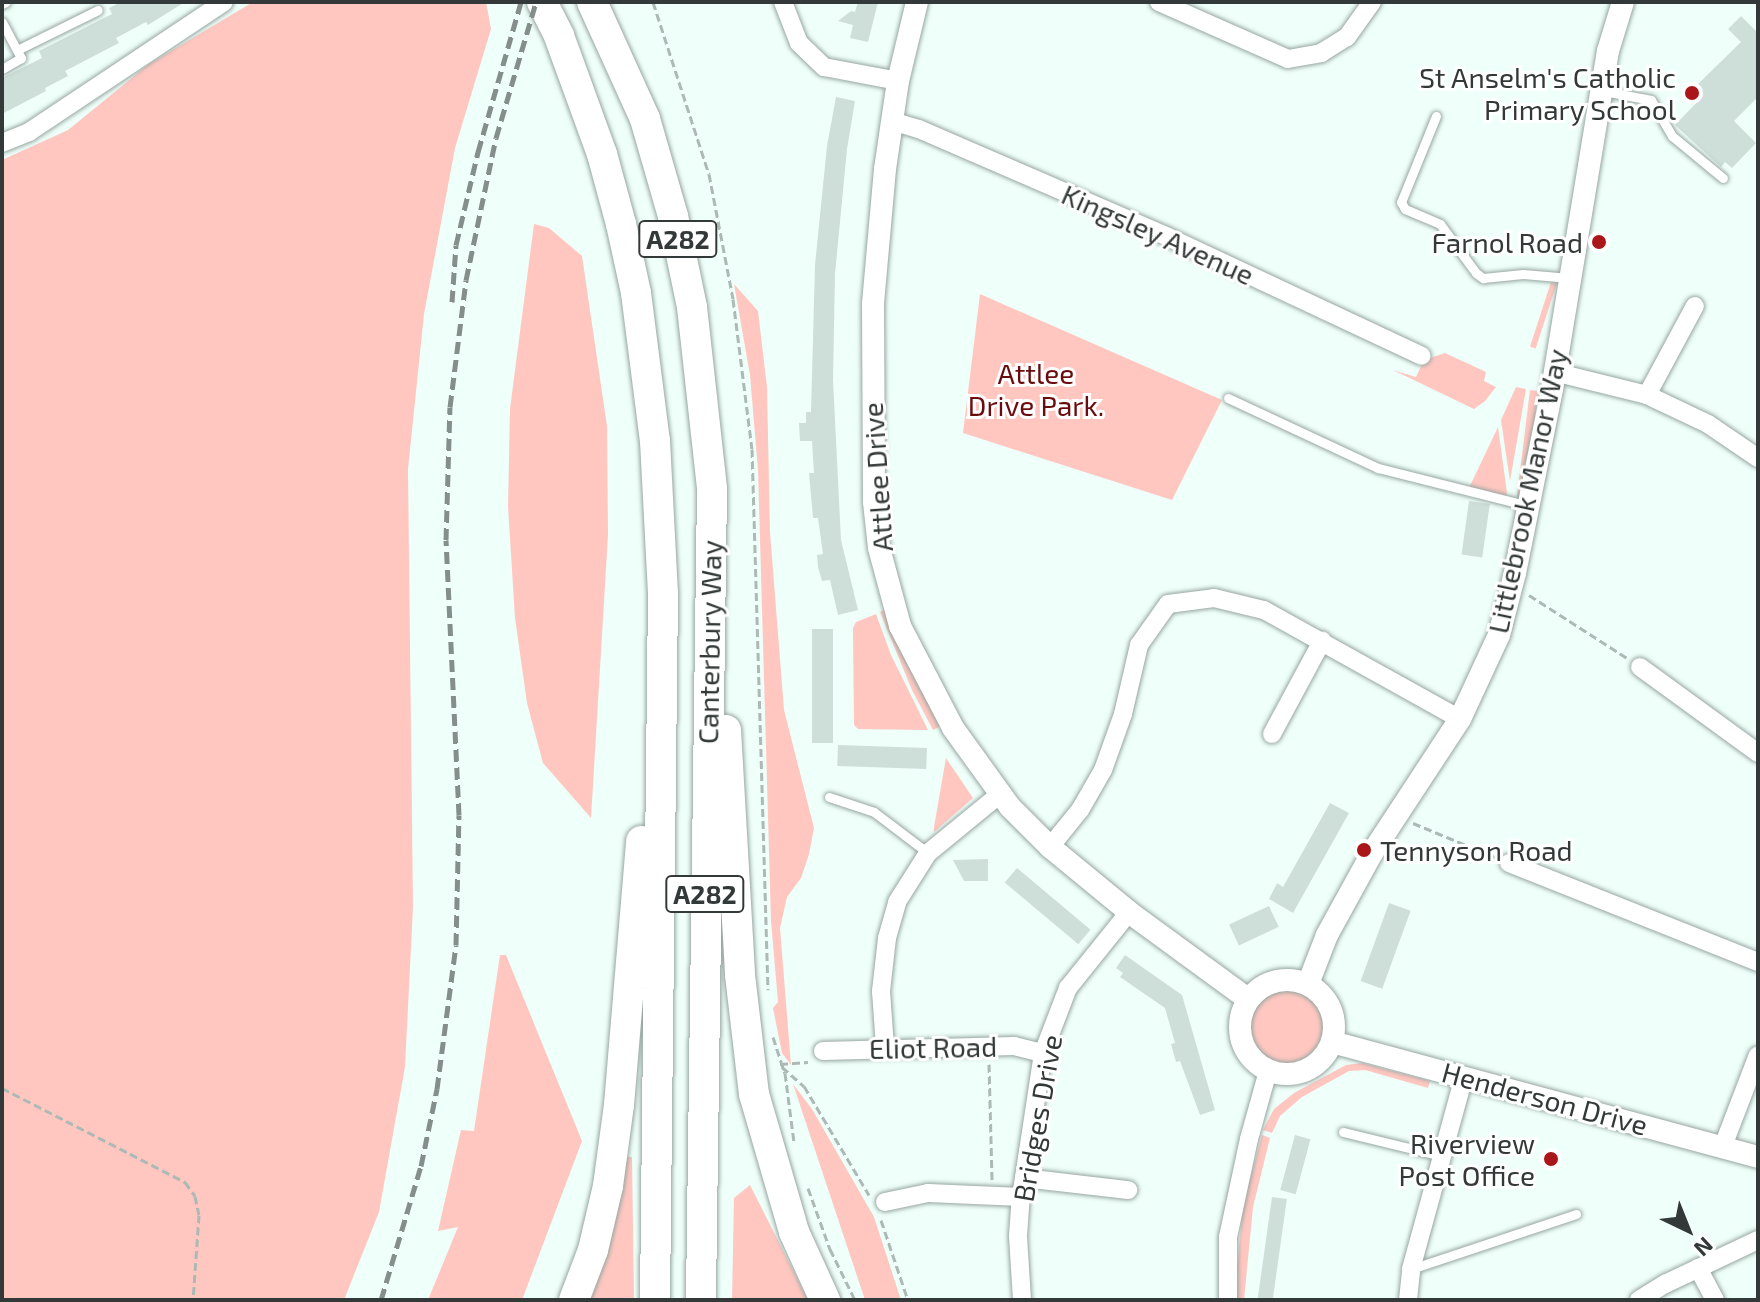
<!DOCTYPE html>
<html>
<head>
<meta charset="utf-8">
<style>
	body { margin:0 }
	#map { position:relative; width:1760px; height:1302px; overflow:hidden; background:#effffa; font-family:"Exo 2",sans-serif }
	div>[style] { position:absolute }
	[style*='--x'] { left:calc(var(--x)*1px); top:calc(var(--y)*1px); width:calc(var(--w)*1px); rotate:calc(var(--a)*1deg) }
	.green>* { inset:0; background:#ffc7c0; transform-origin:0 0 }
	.round { border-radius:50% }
	.building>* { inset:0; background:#ceded9; transform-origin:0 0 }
	.path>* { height:3px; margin-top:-1.5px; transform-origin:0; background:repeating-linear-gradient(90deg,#acb9b5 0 8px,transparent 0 12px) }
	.roads { filter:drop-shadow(0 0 2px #97a6a1) drop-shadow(0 0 2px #97a6a1) }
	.service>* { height:9px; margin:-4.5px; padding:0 4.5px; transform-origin:4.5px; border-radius:4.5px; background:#fff }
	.minor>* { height:18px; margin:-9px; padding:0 9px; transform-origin:9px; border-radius:9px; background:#fff }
	.tertiary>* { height:22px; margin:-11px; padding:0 11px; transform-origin:11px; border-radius:11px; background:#fff }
	.tertiary>.ring { margin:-11px; padding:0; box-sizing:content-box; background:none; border:22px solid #fff; border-radius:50% }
	.trunk>* { height:30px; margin:-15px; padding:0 15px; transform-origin:15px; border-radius:15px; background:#fff }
	.rail>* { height:5px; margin-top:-2.5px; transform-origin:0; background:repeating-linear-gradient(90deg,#848e8b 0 12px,transparent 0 18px) }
	.dots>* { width:22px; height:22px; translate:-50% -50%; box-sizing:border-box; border:4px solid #fff; border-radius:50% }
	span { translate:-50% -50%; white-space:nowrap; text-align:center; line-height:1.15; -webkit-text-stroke:6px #fff; paint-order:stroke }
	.shield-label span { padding:2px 6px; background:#fff; border:2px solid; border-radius:6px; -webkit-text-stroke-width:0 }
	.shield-label { font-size:26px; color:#333938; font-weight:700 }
	.poi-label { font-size:28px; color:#333938 }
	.right { translate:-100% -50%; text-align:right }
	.left { translate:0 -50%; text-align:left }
	.street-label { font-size:28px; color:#333938 }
	.park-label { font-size:28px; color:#6a0c0d }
	.frame { position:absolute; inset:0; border:4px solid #333938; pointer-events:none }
	.north { position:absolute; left:1648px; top:1190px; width:80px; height:80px; -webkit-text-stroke:6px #fff; paint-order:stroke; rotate:137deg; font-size:22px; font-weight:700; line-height:32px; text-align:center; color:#333938 }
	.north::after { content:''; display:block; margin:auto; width:28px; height:36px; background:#333938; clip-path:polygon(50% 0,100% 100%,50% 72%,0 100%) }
</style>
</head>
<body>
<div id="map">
	<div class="green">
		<i style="clip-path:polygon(253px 2px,486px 2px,491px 29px,455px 148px,424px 314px,408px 469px,413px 907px,405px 1067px,379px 1212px,344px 1300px,2px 1300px,2px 160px,68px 130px,149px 64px)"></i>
		<i style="clip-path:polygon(534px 224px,549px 228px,582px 256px,607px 426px,608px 535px,591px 818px,543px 763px,527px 703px,515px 618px,508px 506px,510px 409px)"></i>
		<i style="left:1551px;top:282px;width:6px;height:68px;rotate:18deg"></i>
		<i style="clip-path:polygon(734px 284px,758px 311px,767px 387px,770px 532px,784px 710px,814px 828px,809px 854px,801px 878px,787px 897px,780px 928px,791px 1065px,782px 1053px,773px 1008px,778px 1002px,771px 921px,758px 470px,750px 375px)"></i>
		<i style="clip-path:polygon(980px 294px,1222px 400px,1172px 500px,963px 433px)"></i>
		<i style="clip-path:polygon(1445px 353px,1486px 372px,1484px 381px,1496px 387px,1485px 401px,1474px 409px,1393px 370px,1416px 377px,1424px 360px)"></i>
		<i style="clip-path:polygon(1516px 387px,1526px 389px,1510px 481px,1501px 420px)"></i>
		<i style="left:1530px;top:390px;width:8px;height:108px;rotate:7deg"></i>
		<i style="clip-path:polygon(1498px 427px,1507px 493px,1506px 496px,1469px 488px)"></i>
		<i style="clip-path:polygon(887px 609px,941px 726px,933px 730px,912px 690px,880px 612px)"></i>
		<i style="clip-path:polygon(876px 614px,891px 655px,928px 730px,858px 729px,854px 725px,853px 628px,856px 622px)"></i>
		<i style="clip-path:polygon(946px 758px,973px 798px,934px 832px,934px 827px)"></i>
		<i style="clip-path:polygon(500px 955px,506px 955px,582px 1141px,522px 1300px,428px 1300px,458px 1227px,438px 1231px,461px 1130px,474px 1131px)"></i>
		<i class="round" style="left:1247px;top:986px;width:80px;height:80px"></i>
		<i style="clip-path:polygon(1362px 1063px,1430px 1081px,1428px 1088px,1365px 1070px,1349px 1071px,1302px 1097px,1280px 1116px,1272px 1133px,1263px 1130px,1274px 1109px,1294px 1093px,1346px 1065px)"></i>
		<i style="clip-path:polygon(793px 1084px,812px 1109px,874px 1217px,901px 1300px,865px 1300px)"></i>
		<i style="clip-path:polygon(1262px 1135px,1270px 1138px,1253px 1207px,1244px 1300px,1234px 1300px,1243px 1206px)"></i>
		<i style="clip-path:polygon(625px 1157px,632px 1157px,634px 1300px,587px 1300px)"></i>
		<i style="clip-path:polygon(750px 1185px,808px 1300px,732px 1300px,734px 1198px)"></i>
	</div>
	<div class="building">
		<i style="clip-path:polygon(121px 2px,185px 2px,148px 25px,146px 22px,116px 38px,119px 43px,65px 71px,68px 76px,45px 88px,46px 91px,2px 114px,2px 78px,42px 58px,39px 51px,112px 14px,109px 8px)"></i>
		<i style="clip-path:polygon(858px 2px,878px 2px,868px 42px,850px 38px,853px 25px,838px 21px,851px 11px,855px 12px)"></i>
		<i style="clip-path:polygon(1741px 16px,1758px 33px,1758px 97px,1734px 121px,1756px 143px,1732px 168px,1725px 162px,1721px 167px,1675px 125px,1703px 96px,1695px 87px,1741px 42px,1728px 29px)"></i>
		<i style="clip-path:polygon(836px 97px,855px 101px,847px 149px,835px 274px,833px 380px,841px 540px,858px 610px,838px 615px,830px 580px,822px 581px,818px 567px,817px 555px,823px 554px,818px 518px,813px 518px,809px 473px,814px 473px,812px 441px,800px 441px,799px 423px,806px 423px,806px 412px,811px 412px,815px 265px,827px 146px)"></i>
		<i style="left:1469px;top:501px;width:21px;height:54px;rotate:8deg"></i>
		<i style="left:812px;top:629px;width:21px;height:114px"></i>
		<i style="left:838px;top:745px;width:89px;height:21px;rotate:2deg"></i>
		<i style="clip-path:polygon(1330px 803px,1349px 813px,1293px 913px,1269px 899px,1277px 883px,1283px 887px)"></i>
		<i style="clip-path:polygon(988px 859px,988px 881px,964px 881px,953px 860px)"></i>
		<i style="left:1017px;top:868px;width:96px;height:19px;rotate:40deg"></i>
		<i style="left:1389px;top:903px;width:23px;height:83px;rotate:20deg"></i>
		<i style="left:1269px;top:906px;width:23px;height:44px;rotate:65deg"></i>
		<i style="clip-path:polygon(1125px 955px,1182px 995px,1215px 1110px,1200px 1115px,1180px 1061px,1176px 1062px,1171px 1044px,1175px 1043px,1165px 1008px,1120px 977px,1123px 973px,1116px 968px)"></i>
		<i style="left:1295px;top:1135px;width:16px;height:57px;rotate:15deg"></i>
		<i style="left:1272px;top:1197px;width:15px;height:104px;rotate:8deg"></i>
	</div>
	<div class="path">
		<i style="--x:653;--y:2;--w:181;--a:72"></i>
		<i style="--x:709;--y:174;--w:127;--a:79.1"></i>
		<i style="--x:733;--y:299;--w:151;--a:82.8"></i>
		<i style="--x:752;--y:449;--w:541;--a:88.31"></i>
		<i style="--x:1529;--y:595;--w:117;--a:32.7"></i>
		<i style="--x:1413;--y:823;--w:89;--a:22.5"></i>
		<i style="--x:773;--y:1037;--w:38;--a:72"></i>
		<i style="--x:785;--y:1073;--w:70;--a:82.6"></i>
		<i style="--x:780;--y:1064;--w:28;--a:-4"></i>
		<i style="--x:989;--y:1064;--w:116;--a:88.5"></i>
		<i style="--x:782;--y:1067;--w:29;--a:41"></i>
		<i style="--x:804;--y:1086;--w:127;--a:59.2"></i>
		<i style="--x:2;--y:1088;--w:206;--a:27.2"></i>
		<i style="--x:185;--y:1182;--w:17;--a:54"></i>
		<i style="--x:195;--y:1196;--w:19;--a:78"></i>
		<i style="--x:199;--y:1215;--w:85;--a:94"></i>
		<i style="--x:808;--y:1188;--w:65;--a:70.2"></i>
		<i style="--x:830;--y:1249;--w:57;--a:63.9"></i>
		<i style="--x:881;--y:1220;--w:84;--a:71.4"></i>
	</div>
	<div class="roads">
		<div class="service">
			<i style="--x:2;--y:4;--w:4;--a:-27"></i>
			<i style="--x:2;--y:22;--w:41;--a:62.2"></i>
			<i style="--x:21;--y:58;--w:22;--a:150"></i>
			<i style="--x:17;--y:50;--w:90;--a:-26.3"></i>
			<i style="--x:1604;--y:91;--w:48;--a:10.8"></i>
			<i style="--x:1651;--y:100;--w:42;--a:59.7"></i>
			<i style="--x:1672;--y:136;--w:66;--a:39.5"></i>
			<i style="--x:1436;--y:116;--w:93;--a:112.1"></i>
			<i style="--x:1401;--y:202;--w:8;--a:60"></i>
			<i style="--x:1405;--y:209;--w:38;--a:23"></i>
			<i style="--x:1440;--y:224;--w:61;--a:53.7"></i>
			<i style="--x:1476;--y:273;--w:9;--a:36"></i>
			<i style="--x:1483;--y:278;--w:40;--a:-5.7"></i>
			<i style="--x:1523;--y:274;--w:47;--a:4.9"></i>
			<i style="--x:1228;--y:398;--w:166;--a:25"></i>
			<i style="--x:1378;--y:468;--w:156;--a:14.1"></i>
			<i style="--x:829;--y:797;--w:47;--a:18.4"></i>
			<i style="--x:874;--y:812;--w:68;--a:37.2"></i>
			<i style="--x:1343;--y:1132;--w:102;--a:13.6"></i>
			<i style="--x:1411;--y:1269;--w:174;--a:-18.4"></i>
		</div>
		<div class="minor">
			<i style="--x:783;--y:2;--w:44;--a:68.7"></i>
			<i style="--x:799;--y:43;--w:35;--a:44"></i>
			<i style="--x:824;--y:67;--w:75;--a:10.7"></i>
			<i style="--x:1159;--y:2;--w:141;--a:23.8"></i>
			<i style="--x:1288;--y:59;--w:34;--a:-10"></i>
			<i style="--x:1321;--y:53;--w:31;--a:-32"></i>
			<i style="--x:1347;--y:37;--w:43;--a:-54.5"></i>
			<i style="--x:892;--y:121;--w:28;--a:17"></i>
			<i style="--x:919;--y:129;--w:271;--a:23.4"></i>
			<i style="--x:1168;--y:237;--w:280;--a:25.1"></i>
			<i style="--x:2;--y:143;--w:29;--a:-22"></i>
			<i style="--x:29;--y:132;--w:234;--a:-33.7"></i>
			<i style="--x:1554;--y:372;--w:96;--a:13.9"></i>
			<i style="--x:1647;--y:395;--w:68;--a:25.4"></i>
			<i style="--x:1708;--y:424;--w:60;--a:34.2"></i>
			<i style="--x:1647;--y:395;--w:101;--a:-61.7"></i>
			<i style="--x:1640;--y:667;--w:146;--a:36.1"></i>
			<i style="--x:1272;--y:734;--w:106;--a:-61.7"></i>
			<i style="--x:1050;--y:847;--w:48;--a:-51"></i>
			<i style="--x:1080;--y:810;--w:46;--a:-60.1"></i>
			<i style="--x:1103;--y:770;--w:59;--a:-70.3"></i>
			<i style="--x:1123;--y:714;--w:71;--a:-76.9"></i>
			<i style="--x:1139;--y:645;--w:50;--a:-54.7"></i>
			<i style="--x:1168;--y:604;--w:46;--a:-7.4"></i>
			<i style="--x:1214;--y:598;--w:51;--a:13.5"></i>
			<i style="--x:1264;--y:610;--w:224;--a:29.1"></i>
			<i style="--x:1509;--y:863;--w:268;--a:21.7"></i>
			<i style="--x:885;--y:1047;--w:56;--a:-94.1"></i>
			<i style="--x:881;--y:991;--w:53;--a:-83.5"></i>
			<i style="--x:887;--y:938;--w:37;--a:-74"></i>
			<i style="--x:897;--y:902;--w:58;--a:-57.7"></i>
			<i style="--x:928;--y:853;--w:93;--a:-39.3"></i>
			<i style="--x:823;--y:1051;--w:191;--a:-1.5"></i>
			<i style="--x:1014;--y:1046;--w:30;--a:14"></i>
			<i style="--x:1723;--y:1146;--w:97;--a:-69"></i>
			<i style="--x:1024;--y:1178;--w:105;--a:6.6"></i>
			<i style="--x:885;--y:1202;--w:44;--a:-11.8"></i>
			<i style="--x:928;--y:1193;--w:93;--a:2.5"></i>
			<i style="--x:1698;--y:1268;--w:36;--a:62"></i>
			<i style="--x:1022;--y:1300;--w:64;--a:-93.6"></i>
			<i style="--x:1018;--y:1236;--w:39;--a:-86"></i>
			<i style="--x:1021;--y:1197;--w:146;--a:-81.3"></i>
			<i style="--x:1043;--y:1053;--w:70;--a:-69"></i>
			<i style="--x:1068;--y:988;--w:97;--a:-51.2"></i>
			<i style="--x:1228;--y:1300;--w:63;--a:-90"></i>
			<i style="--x:1228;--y:1237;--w:100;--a:-77.9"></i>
			<i style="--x:1249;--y:1139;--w:71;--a:-74.4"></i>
			<i style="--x:1408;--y:1300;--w:31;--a:-84"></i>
			<i style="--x:1411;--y:1269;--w:200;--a:-74.6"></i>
			<i style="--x:1639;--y:1300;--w:31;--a:-32"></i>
			<i style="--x:1665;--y:1284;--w:103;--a:-25.3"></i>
		</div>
		<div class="tertiary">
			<i style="--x:917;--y:2;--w:81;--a:103.5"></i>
			<i style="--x:898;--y:81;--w:89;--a:98.4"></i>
			<i style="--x:885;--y:169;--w:136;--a:95.1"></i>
			<i style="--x:873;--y:304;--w:198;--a:89.7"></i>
			<i style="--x:874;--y:502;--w:46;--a:83.8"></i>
			<i style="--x:879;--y:548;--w:81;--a:74.9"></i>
			<i style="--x:900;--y:626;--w:115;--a:62.5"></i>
			<i style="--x:953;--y:728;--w:97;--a:54.2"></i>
			<i style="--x:1010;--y:807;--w:57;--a:45"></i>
			<i style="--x:1050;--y:847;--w:102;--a:39.4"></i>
			<i style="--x:1129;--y:912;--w:147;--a:36.2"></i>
			<i class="ring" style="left:1240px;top:980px;width:72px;height:72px"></i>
			<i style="--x:1308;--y:984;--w:53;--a:-68.8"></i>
			<i style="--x:1327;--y:935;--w:94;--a:-61.2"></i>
			<i style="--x:1372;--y:853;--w:160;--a:-56.7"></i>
			<i style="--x:1460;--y:719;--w:93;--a:-65.1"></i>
			<i style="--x:1499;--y:635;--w:64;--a:-75.5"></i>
			<i style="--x:1515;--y:573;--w:188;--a:-78.6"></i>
			<i style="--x:1552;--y:389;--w:343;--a:-80.6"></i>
			<i style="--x:1608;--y:51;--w:51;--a:-73"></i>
			<i style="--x:1332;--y:1042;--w:441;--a:15.1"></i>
		</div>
		<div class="trunk">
			<i style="--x:542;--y:2;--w:38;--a:63"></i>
			<i style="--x:559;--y:36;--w:126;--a:70"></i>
			<i style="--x:602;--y:154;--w:73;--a:74.8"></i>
			<i style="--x:621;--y:224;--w:71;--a:77.7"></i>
			<i style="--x:636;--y:293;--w:149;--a:82.7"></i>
			<i style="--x:655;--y:441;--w:153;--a:87"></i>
			<i style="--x:663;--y:594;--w:706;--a:90.65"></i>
			<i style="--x:592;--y:2;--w:128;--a:65.6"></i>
			<i style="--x:645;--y:119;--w:101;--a:73.9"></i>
			<i style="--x:673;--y:216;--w:93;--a:78.2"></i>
			<i style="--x:692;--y:307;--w:183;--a:83.7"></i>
			<i style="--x:712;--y:489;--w:811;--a:90.78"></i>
			<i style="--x:726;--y:730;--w:245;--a:86.7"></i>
			<i style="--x:740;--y:975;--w:120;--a:83.3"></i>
			<i style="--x:754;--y:1094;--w:144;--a:73.8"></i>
			<i style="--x:794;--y:1232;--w:75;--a:65.5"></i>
			<i style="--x:574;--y:1300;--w:53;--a:-69.2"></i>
			<i style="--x:593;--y:1250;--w:66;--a:-76.8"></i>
			<i style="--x:608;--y:1186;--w:82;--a:-82.3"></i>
			<i style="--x:619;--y:1105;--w:265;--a:-85.2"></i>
		</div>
	</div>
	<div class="rail">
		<i style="--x:452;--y:302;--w:57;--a:-86"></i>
		<i style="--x:456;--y:245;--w:96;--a:-76.7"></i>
		<i style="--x:478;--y:152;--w:156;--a:-74"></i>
		<i style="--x:381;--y:1300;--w:140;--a:-73.4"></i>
		<i style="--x:421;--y:1166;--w:79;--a:-78.3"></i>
		<i style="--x:437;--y:1089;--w:145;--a:-82.5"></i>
		<i style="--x:456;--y:945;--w:130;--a:-88.7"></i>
		<i style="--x:459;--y:815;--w:275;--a:-92.7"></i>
		<i style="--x:446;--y:540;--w:133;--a:-88.3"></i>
		<i style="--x:450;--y:407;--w:128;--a:-82.8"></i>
		<i style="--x:466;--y:280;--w:145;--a:-78.1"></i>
		<i style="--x:496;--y:138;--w:142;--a:-73.6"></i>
	</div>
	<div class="dots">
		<i style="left:1692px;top:93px;background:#aa171a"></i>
		<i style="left:1599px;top:242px;background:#aa171a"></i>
		<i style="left:1364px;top:850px;background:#aa171a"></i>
		<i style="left:1551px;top:1159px;background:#aa171a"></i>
	</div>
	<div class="shield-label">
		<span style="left:678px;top:239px">A282</span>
		<span style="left:705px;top:894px">A282</span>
	</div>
	<div class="poi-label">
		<span class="right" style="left:1676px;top:93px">St Anselm's Catholic<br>Primary School</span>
		<span class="right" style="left:1583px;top:242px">Farnol Road</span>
		<span class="left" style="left:1380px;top:850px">Tennyson Road</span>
		<span class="right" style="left:1535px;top:1159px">Riverview<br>Post Office</span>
	</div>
	<div class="street-label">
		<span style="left:1158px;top:234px;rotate:24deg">Kingsley Avenue</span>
		<span style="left:877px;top:477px;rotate:-94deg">Attlee Drive</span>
		<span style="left:1527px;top:491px;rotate:-78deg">Littlebrook Manor Way</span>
		<span style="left:709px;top:642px;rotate:-89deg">Canterbury Way</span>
		<span style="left:933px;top:1047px;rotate:-1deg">Eliot Road</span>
		<span style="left:1545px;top:1098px;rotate:15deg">Henderson Drive</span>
		<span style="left:1037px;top:1118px;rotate:-80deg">Bridges Drive</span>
	</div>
	<div class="park-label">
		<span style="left:1036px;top:389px">Attlee<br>Drive Park.</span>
	</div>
	<div class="frame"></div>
	<div class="north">N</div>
</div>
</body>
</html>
